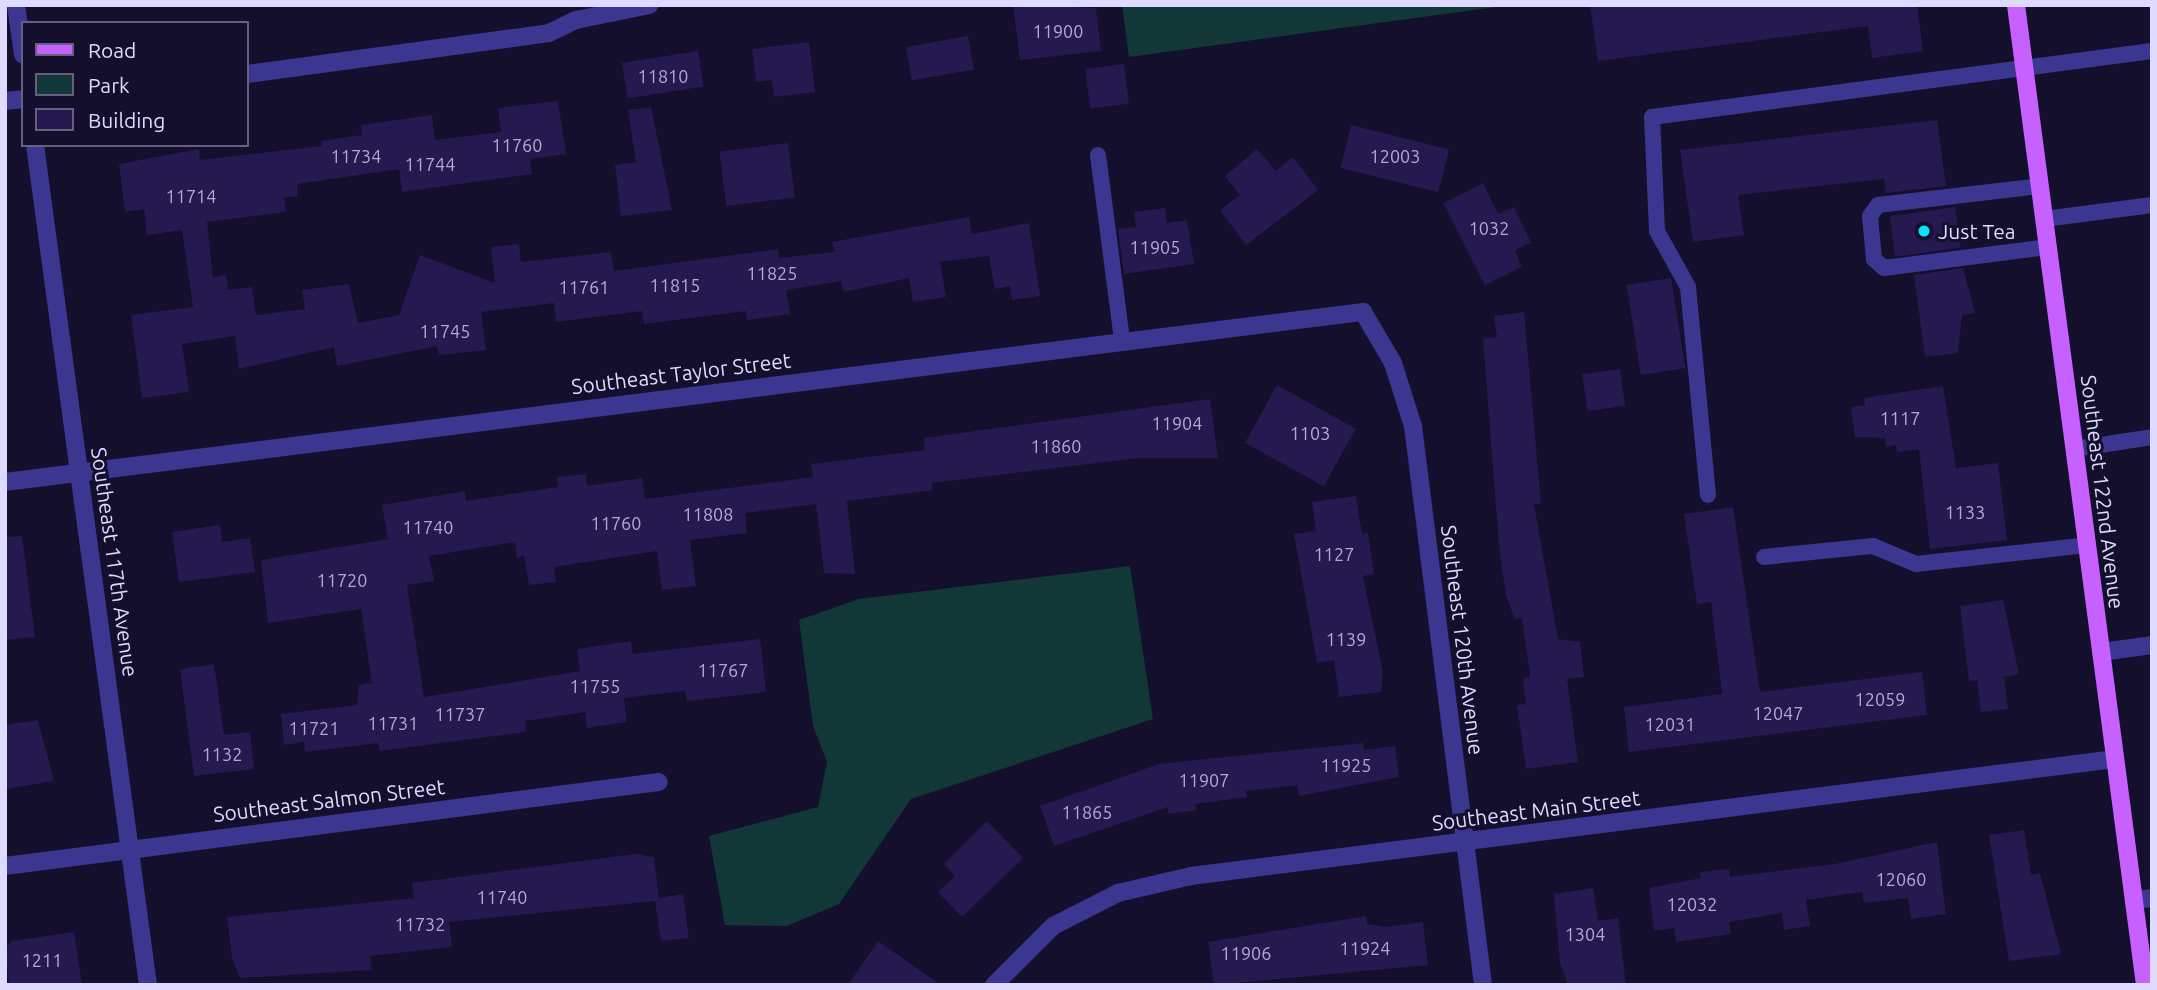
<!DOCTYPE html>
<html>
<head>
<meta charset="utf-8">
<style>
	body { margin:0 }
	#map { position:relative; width:2157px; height:990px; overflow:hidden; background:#140f2c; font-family:Ubuntu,sans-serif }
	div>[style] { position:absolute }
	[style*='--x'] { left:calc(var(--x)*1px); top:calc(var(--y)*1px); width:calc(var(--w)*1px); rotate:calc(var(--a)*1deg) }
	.green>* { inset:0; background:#113736 }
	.building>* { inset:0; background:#25194f; transform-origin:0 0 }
	.service>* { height:16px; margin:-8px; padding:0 8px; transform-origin:8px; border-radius:8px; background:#3b368f }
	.minor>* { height:18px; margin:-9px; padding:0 9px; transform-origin:9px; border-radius:9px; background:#3b368f }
	.tertiary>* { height:18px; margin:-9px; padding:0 9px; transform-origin:9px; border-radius:9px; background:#3b368f }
	.primary>* { height:18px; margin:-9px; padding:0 9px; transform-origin:9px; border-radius:9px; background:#c661ff }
	.dots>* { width:19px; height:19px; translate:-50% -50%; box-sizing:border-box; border:4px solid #140f2c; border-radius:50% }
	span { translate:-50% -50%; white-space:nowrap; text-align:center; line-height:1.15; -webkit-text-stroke:6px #140f2c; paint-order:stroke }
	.number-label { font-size:18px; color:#b0aad3 }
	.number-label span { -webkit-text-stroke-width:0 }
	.poi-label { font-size:21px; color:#dfdaff }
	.left { translate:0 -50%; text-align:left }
	.street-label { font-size:21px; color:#dfdaff }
	.frame { position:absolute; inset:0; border:7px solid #dfdaff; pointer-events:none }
	.legend { position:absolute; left:21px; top:21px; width:228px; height:126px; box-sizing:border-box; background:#140f2c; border:2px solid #656080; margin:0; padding:9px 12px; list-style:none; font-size:21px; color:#dfdaff }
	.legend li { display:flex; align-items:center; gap:14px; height:35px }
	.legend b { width:35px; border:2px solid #656080 }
</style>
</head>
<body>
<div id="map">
	<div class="green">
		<i style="clip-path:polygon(1122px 5px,1511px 5px,1129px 57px)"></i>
		<i style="clip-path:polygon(1130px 566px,1153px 719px,911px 799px,839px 904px,787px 926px,725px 925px,709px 836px,818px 807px,827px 762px,813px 726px,799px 620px,859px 599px)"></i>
	</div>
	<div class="building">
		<i style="clip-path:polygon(1013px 5px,1096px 8px,1101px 51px,1020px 60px)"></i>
		<i style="clip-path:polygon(1590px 5px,1917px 5px,1923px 51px,1872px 58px,1868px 26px,1598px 61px)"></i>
		<i style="left:968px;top:36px;width:34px;height:63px;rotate:80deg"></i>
		<i style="clip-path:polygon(809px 42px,815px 92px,774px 97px,772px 80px,756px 82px,752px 49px)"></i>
		<i style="left:698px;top:51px;width:36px;height:77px;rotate:81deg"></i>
		<i style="left:1124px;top:64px;width:40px;height:39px;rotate:83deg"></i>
		<i style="clip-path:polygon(558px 101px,566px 154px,530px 159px,532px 174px,402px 192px,399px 169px,297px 184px,298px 196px,284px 198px,286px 212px,207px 222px,213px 277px,226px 275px,228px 290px,252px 287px,256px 315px,305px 309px,302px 290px,349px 284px,358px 323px,399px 315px,420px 255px,495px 283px,491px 247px,519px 244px,521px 262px,611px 252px,614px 271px,778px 249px,779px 258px,835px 252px,832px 242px,969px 217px,972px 234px,1029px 223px,1040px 296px,1012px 300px,1010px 286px,995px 289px,989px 256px,940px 262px,946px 297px,913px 302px,909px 278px,844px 292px,841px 281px,786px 290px,790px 314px,747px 320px,746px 311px,644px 324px,642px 311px,556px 322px,554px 303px,481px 312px,486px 350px,439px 355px,437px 346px,337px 366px,334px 347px,239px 369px,235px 336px,182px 344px,189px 392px,142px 398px,131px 315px,193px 307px,182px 230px,147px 235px,144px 209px,125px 212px,119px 164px,199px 149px,200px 160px,322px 146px,321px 141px,362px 135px,361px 125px,432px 115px,435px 140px,501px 132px,498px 108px)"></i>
		<i style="clip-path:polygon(651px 107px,672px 210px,621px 216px,615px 165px,636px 162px,628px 110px)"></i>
		<i style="clip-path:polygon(1937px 120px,1946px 186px,1886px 193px,1884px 179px,1738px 195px,1744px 235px,1693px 242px,1680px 150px)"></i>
		<i style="left:1351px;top:125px;width:101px;height:44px;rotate:14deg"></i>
		<i style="left:788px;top:143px;width:55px;height:69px;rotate:83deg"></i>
		<i style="clip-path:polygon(1257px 149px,1276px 171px,1293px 157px,1318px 190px,1246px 245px,1220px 210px,1240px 195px,1225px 176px)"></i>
		<i style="clip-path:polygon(1483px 183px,1498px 214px,1514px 207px,1531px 243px,1515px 250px,1522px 267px,1485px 285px,1443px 203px)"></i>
		<i style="left:1955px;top:207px;width:41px;height:66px;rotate:82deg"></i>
		<i style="clip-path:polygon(1165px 208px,1167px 223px,1187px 220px,1194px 264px,1124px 274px,1118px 229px,1136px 227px,1134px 212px)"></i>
		<i style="clip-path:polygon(1963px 268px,1975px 313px,1962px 315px,1958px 353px,1925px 357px,1914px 275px)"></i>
		<i style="left:1671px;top:278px;width:91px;height:45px;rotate:81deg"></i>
		<i style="clip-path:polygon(1524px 312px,1541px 504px,1534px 504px,1558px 639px,1580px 642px,1584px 677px,1567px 679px,1578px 762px,1526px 769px,1517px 705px,1526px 704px,1523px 678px,1530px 676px,1522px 618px,1515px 619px,1506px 596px,1499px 546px,1483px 339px,1497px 337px,1494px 316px)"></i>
		<i style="left:1620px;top:369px;width:37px;height:38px;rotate:82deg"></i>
		<i style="left:1277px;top:385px;width:90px;height:66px;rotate:29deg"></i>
		<i style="clip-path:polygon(1943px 386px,1956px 468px,1998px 463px,2007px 540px,1930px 549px,1919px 449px,1897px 452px,1896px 445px,1886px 447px,1885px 438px,1855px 437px,1851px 407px,1865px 405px,1864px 398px)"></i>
		<i style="clip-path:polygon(1210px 399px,1218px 458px,1138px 458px,932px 483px,933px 490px,847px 501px,855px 574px,824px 573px,816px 504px,745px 513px,747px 533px,690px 540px,696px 586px,662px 590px,657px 551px,554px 567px,556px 582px,529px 585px,524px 556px,517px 558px,515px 542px,429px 556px,434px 581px,407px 585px,424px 697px,580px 671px,577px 649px,631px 641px,633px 654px,760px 639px,766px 692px,687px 701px,685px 691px,624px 698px,627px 722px,587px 728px,585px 712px,525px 721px,526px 732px,380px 751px,378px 743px,305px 752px,304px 742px,284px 745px,281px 714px,357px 705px,359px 685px,372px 683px,361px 609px,268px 623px,261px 560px,388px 539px,382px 505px,465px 491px,466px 501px,558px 487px,557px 477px,586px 474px,587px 486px,642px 478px,645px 499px,706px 491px,813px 477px,811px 464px,925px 450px,924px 438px)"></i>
		<i style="clip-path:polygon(1356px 496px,1362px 534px,1368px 533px,1374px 574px,1363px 576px,1383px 673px,1381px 692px,1339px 697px,1334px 660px,1317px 663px,1294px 534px,1316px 531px,1312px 502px)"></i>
		<i style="clip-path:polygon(1733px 507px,1760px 692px,1922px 672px,1927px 715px,1629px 752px,1624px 707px,1722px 694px,1711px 602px,1697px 604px,1684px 514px)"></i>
		<i style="clip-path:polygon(220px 525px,222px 542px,250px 538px,255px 572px,179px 582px,172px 532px)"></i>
		<i style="clip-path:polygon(22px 536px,35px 637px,5px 640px,5px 537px)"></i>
		<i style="clip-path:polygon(2003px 600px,2019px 674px,2004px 677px,2008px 709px,1981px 712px,1977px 680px,1969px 681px,1960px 606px)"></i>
		<i style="clip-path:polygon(214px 664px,224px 735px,250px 732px,254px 769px,194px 776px,180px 669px)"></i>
		<i style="clip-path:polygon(38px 720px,54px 781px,5px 789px,5px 725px)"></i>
		<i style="clip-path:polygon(1363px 743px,1364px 750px,1395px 746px,1399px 777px,1299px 796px,1297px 785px,1246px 791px,1247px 797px,1195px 804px,1197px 810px,1168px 814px,1168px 807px,1054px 846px,1040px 806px,1159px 764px)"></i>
		<i style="clip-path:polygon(987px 821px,1023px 858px,962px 917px,938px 892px,955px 876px,944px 864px)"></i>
		<i style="clip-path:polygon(2024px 830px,2031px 875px,2040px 873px,2061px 954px,2009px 961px,1989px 835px)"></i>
		<i style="clip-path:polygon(1937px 842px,1946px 914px,1911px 919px,1908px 898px,1864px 903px,1862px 892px,1806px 900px,1810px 926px,1784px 930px,1782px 913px,1729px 922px,1731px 934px,1676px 942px,1674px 928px,1654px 931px,1649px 888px,1701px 878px,1700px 872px,1729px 869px,1730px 877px,1835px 864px)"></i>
		<i style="clip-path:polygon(635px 854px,654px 857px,659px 898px,683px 894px,689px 938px,661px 941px,655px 901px,449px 922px,452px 947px,370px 956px,372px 970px,240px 978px,232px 958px,227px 917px,414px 898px,412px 883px)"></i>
		<i style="clip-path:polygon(1593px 888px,1598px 921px,1618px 918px,1626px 985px,1568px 985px,1560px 963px,1554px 894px)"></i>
		<i style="clip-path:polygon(1366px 916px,1367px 924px,1385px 927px,1423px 922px,1428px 965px,1214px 985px,1208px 942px)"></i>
		<i style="clip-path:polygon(74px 932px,82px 985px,9px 985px,5px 948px,12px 941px)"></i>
		<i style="clip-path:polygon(878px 941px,941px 985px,848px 985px)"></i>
	</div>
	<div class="service">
		<i style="--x:1098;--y:155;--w:187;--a:82.6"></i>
		<i style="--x:2040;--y:186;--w:163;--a:173.3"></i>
		<i style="--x:1878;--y:205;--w:14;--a:126"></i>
		<i style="--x:1870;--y:216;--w:43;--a:84.7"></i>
		<i style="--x:1874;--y:259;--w:13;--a:42"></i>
		<i style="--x:1884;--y:268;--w:165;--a:-7.3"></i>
		<i style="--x:2044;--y:219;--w:109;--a:-7.4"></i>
		<i style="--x:2074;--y:449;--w:79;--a:-8.7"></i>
		<i style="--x:1708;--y:495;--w:209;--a:-95.5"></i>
		<i style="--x:1688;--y:287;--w:64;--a:-119"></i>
		<i style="--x:1657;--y:231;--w:114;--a:-92.5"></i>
		<i style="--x:1652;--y:117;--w:504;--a:-7.52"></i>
		<i style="--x:1764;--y:557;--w:110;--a:-5.8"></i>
		<i style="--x:1873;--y:546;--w:47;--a:22.7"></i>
		<i style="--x:1916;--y:564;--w:172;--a:-6.3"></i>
	</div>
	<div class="minor">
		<i style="--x:247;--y:74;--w:305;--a:-7.7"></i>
		<i style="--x:549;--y:33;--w:30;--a:-26"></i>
		<i style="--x:576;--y:20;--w:75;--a:-11.6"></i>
		<i style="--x:5;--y:101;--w:18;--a:-6"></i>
		<i style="--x:5;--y:482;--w:1369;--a:-7.14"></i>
		<i style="--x:1363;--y:312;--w:59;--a:59.5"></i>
		<i style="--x:1393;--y:363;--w:66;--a:72.4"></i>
		<i style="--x:1413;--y:426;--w:563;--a:82.86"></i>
		<i style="--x:2101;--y:652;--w:51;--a:-7.8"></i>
		<i style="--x:5;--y:866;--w:659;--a:-7.32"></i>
		<i style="--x:2134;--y:900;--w:18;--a:-6"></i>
		<i style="--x:994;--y:985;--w:83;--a:-45"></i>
		<i style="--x:1053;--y:926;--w:73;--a:-26.9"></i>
		<i style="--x:1118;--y:893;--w:75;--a:-13.1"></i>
		<i style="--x:1191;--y:876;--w:931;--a:-7.22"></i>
	</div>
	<div class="tertiary">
		<i style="--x:16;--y:5;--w:50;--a:82"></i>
		<i style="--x:35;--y:145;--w:848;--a:82.34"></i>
	</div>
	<div class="primary">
		<i style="--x:2016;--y:5;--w:988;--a:82.5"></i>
	</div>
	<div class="dots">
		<i style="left:1924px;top:231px;background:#06e4ff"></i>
	</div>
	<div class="number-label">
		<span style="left:1058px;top:31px">11900</span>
		<span style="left:663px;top:76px">11810</span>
		<span style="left:517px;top:145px">11760</span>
		<span style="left:356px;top:156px">11734</span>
		<span style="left:1395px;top:156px">12003</span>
		<span style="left:430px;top:164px">11744</span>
		<span style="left:191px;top:196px">11714</span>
		<span style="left:1489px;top:228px">1032</span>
		<span style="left:1155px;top:247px">11905</span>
		<span style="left:772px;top:273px">11825</span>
		<span style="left:675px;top:285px">11815</span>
		<span style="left:584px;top:287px">11761</span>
		<span style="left:445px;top:331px">11745</span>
		<span style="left:1900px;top:418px">1117</span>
		<span style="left:1177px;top:423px">11904</span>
		<span style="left:1310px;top:433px">1103</span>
		<span style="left:1056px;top:446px">11860</span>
		<span style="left:1965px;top:512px">1133</span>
		<span style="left:708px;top:514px">11808</span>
		<span style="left:616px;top:523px">11760</span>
		<span style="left:428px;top:527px">11740</span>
		<span style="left:1334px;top:554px">1127</span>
		<span style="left:342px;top:580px">11720</span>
		<span style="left:1346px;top:639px">1139</span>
		<span style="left:723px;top:670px">11767</span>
		<span style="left:595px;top:686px">11755</span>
		<span style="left:1880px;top:699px">12059</span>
		<span style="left:1778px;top:713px">12047</span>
		<span style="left:460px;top:714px">11737</span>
		<span style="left:393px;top:723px">11731</span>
		<span style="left:1670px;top:724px">12031</span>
		<span style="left:314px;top:728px">11721</span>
		<span style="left:222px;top:754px">1132</span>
		<span style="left:1346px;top:765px">11925</span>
		<span style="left:1204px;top:780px">11907</span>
		<span style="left:1087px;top:812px">11865</span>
		<span style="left:1901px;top:879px">12060</span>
		<span style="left:502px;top:897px">11740</span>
		<span style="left:1692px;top:904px">12032</span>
		<span style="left:420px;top:924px">11732</span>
		<span style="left:1585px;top:934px">1304</span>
		<span style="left:1365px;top:948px">11924</span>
		<span style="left:1246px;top:953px">11906</span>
		<span style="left:42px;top:960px">1211</span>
	</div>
	<div class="poi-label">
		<span class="left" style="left:1938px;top:231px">Just Tea</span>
	</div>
	<div class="street-label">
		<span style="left:681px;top:373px;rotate:-7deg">Southeast Taylor Street</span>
		<span style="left:2103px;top:492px;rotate:83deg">Southeast 122nd Avenue</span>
		<span style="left:115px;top:562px;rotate:82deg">Southeast 117th Avenue</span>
		<span style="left:1463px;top:640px;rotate:83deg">Southeast 120th Avenue</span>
		<span style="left:329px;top:800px;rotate:-7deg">Southeast Salmon Street</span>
		<span style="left:1536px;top:810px;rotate:-7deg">Southeast Main Street</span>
	</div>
	<div class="frame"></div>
	<ul class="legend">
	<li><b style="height:9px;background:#c661ff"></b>Road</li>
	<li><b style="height:19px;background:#113736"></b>Park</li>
	<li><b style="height:19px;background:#25194f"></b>Building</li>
	</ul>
</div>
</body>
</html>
